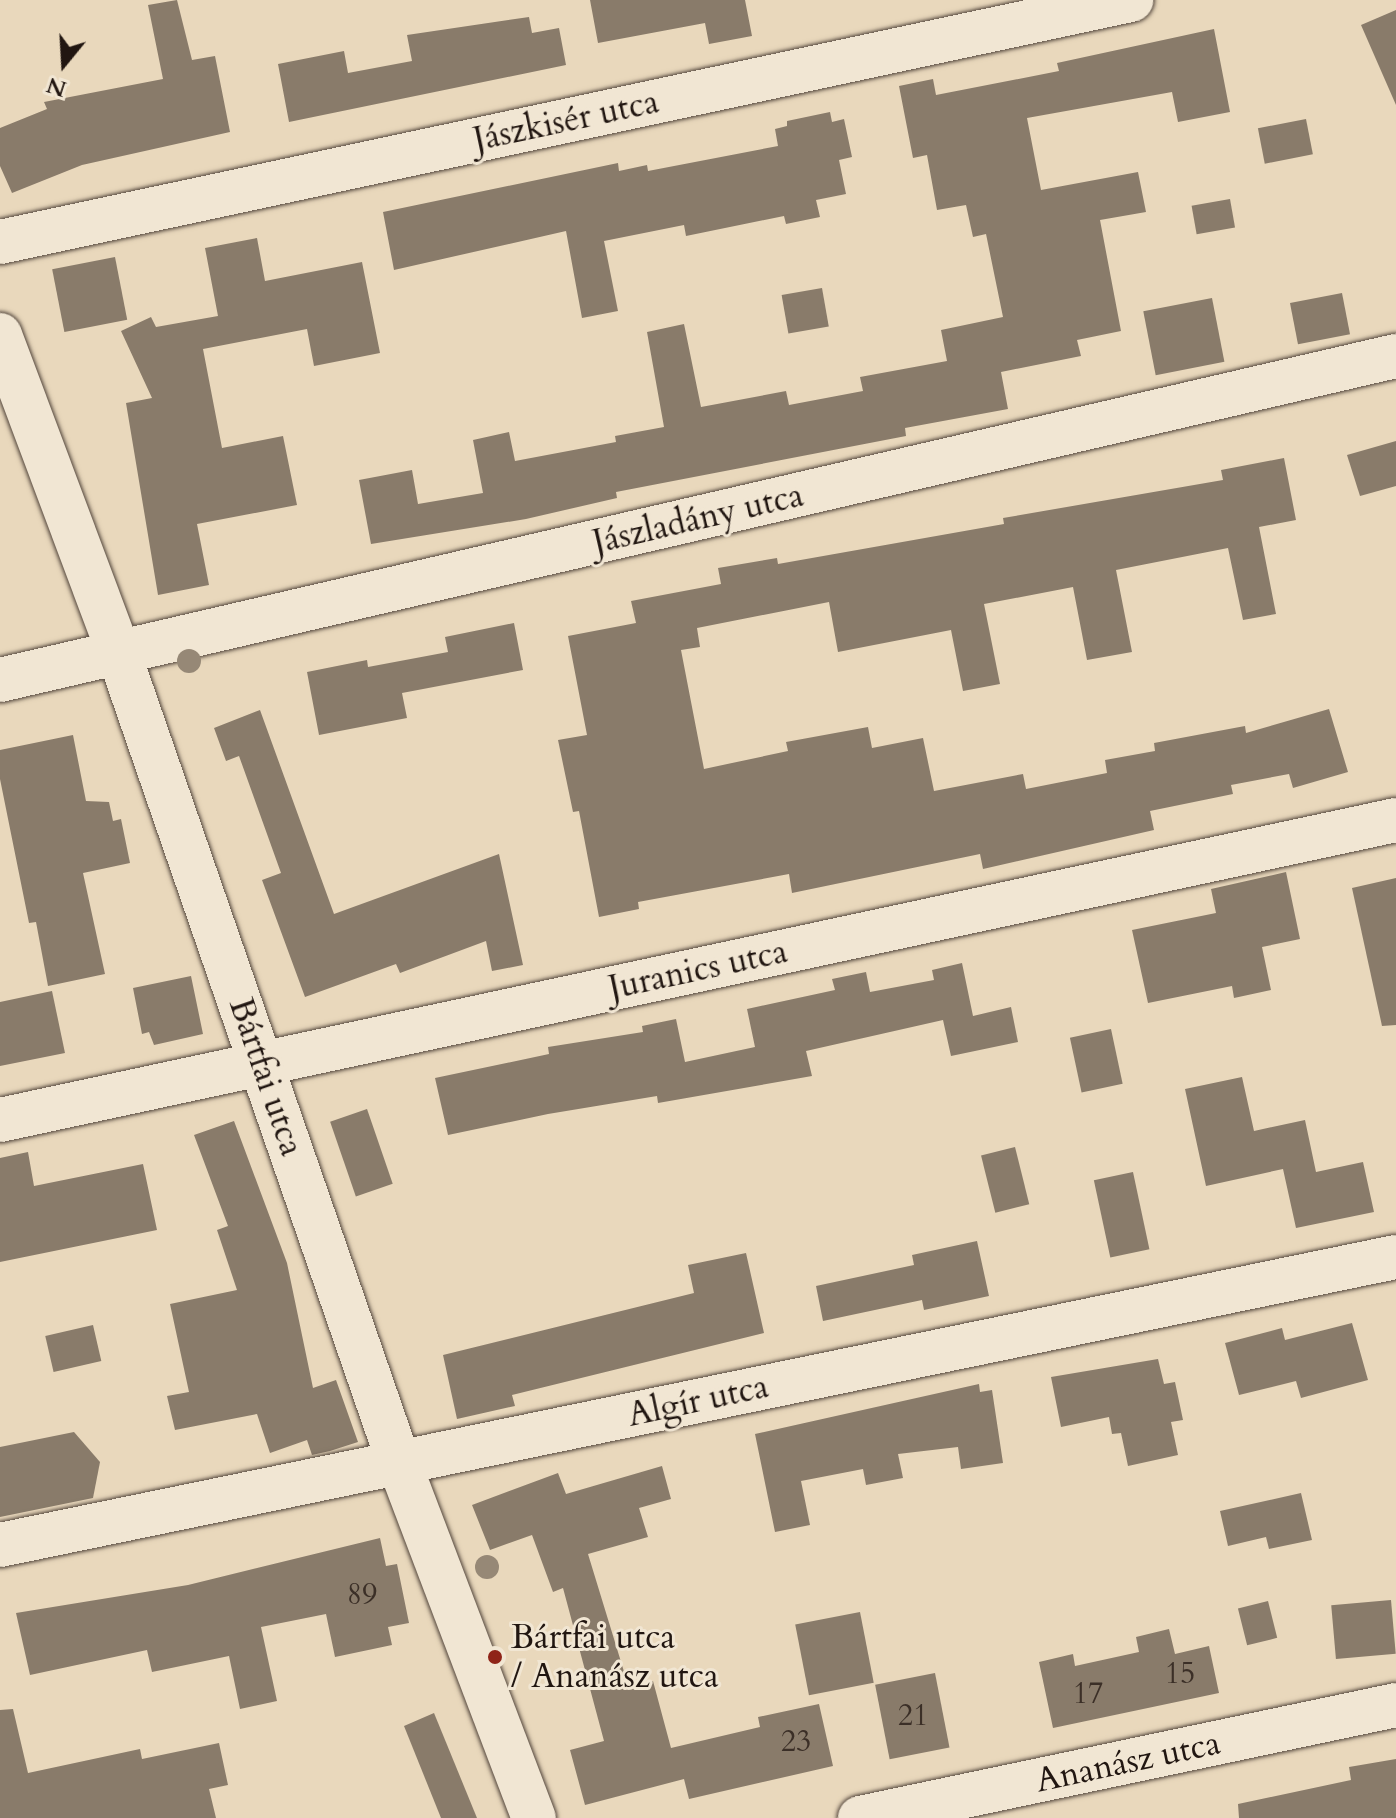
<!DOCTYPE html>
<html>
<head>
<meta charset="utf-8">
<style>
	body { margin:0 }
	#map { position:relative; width:1396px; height:1818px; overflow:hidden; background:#e9d8bc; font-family:Cardo,serif }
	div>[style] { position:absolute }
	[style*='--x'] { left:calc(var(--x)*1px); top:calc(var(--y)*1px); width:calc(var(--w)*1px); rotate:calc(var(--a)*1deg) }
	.building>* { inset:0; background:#897b6a; transform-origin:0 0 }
	.roads { filter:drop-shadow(0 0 2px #53463c) drop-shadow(0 0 2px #53463c) }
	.minor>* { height:44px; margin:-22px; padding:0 22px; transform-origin:22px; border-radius:22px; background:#f1e6d3 }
	.trees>* { width:24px; height:24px; margin:-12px; border-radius:50%; background:#968876 }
	.dots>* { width:22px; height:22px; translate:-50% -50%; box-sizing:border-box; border:4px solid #f1e6d3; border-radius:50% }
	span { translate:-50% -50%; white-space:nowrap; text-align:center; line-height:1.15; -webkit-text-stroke:6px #f1e6d3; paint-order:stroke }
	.number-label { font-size:30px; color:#3b2f27 }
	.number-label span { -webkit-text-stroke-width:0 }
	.street-label { font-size:34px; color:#211611 }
	.poi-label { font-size:34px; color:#211611 }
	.left { translate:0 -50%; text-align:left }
	.north { position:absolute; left:24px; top:24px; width:80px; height:80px; -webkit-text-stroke:6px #f1e6d3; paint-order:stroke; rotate:198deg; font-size:22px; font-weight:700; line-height:32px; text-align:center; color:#211611 }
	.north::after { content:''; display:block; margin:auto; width:28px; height:36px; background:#211611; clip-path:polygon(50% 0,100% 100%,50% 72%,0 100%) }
</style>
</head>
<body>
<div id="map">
	<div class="building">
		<i style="clip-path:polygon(177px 0,192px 60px,215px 56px,230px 132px,82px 165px,12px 193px,0 166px,0 128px,47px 109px,44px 102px,163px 79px,148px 5px)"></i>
		<i style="clip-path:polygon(590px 0,745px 0,752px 36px,709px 44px,705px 23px,598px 43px)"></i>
		<i style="clip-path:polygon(1396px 10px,1396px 105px,1361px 25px)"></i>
		<i style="clip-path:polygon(529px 17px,532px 33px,559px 28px,566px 65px,289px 122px,278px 64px,344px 51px,348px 73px,412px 61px,407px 35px)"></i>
		<i style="clip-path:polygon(1214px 29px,1230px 112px,1178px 122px,1172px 92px,1027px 118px,1041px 190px,1138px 172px,1146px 212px,1100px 220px,1121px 331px,1077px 340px,1081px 356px,1001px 372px,1008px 409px,905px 428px,906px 436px,616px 492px,617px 498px,526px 519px,371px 544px,359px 480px,412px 470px,418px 504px,483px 493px,473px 440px,509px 432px,515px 461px,616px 442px,615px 436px,664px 427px,647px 332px,684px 324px,701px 407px,786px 391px,789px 405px,863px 391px,860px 377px,947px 361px,941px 330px,1003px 317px,986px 234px,973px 237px,966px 205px,937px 210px,927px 155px,913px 158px,899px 86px,933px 79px,936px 95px,1059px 71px,1057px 63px)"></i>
		<i style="clip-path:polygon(830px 112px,832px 122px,844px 119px,852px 157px,839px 160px,846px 194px,816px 200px,820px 217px,786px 224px,784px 216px,686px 236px,684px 225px,604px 241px,618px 311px,582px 318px,566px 231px,394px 270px,383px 212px,618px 163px,619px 171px,647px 165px,648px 171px,778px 146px,775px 129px,787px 126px,787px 121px)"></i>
		<i style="left:1306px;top:119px;width:36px;height:49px;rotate:79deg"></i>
		<i style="left:1230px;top:199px;width:29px;height:39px;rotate:80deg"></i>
		<i style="clip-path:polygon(257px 238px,265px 281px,362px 262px,380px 353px,314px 366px,307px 329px,203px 349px,222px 448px,283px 436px,297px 505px,197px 524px,209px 585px,158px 595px,126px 403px,152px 398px,121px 331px,151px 317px,156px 327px,218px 316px,205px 248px)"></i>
		<i style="left:115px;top:257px;width:64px;height:64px;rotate:79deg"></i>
		<i style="left:822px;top:288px;width:39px;height:41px;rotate:80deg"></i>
		<i style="left:1342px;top:293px;width:42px;height:53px;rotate:79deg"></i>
		<i style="left:1212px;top:298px;width:65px;height:70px;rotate:79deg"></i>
		<i style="clip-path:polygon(1396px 441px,1396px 486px,1360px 496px,1347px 455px)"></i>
		<i style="clip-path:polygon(1284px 458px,1296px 520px,1259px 527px,1276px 614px,1243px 620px,1228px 548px,1116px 570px,1132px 652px,1087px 660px,1073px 587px,984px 604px,1000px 684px,963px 691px,951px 630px,838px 652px,829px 602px,697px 628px,700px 647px,681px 650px,704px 769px,788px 751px,786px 742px,868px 727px,872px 748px,923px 738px,934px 791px,1023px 774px,1026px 789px,1107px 773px,1105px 760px,1155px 751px,1154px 743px,1245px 726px,1246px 733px,1329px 709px,1348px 772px,1293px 788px,1289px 774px,1231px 785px,1233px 794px,1150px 811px,1154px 830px,983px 869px,980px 854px,792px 893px,789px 874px,638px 902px,639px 909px,599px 917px,579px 811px,573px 812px,558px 740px,587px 735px,568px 636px,636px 623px,631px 601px,721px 584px,718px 568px,777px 558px,778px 564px,1004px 524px,1003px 518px,1223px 480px,1221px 470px)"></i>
		<i style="clip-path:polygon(514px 623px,523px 670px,402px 693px,407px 718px,319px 735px,307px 672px,367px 660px,368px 667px,448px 652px,445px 637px)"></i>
		<i style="clip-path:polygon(260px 710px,334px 914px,499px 854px,523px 965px,492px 971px,486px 941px,400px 973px,396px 964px,305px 997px,262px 880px,281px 873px,239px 756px,226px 761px,214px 728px)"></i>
		<i style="clip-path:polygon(73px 735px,86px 801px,109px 802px,113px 821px,121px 819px,130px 863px,83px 873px,105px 974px,48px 986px,36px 922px,29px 923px,0 779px,0 750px)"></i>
		<i style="clip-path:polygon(1286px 872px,1300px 939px,1262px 947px,1271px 990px,1234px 998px,1232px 986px,1148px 1003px,1132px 930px,1216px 913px,1211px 889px)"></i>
		<i style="clip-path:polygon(1396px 878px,1396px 1025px,1382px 1026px,1352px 888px)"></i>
		<i style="clip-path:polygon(962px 963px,973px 1016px,1011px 1007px,1018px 1042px,951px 1056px,943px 1020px,806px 1051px,812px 1076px,658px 1103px,657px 1096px,548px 1114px,448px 1135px,435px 1078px,549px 1054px,548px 1047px,643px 1032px,642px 1026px,676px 1019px,685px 1062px,755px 1047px,747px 1009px,835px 990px,832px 979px,866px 972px,870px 992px,934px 980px,932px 970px)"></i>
		<i style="clip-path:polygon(191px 976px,203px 1034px,154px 1045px,149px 1032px,142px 1034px,133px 988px)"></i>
		<i style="clip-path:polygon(52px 991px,65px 1053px,0 1066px,0 1002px)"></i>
		<i style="left:1111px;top:1029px;width:56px;height:42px;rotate:78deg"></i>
		<i style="clip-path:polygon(1242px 1077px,1254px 1131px,1305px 1120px,1316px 1172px,1363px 1162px,1374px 1212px,1296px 1228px,1283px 1169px,1206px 1186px,1185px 1089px)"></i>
		<i style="left:367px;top:1109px;width:79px;height:39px;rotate:71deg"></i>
		<i style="clip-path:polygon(234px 1121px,287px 1263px,313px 1388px,336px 1380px,358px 1442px,330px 1451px,312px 1455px,307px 1440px,270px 1453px,257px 1414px,175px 1430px,167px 1396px,189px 1392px,170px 1304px,237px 1290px,217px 1230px,228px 1226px,194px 1135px)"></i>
		<i style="left:1015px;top:1147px;width:59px;height:35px;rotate:76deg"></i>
		<i style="clip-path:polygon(28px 1152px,34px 1186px,143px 1164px,157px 1230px,0 1262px,0 1158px)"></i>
		<i style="left:1133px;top:1172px;width:79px;height:40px;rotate:78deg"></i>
		<i style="clip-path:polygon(977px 1241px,989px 1296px,924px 1310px,922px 1300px,823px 1321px,816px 1286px,914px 1265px,912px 1255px)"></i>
		<i style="clip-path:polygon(746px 1253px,764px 1333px,512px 1395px,515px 1406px,457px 1419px,443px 1355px,694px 1293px,688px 1265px)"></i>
		<i style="clip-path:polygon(1352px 1323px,1368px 1380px,1301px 1398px,1296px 1381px,1239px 1395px,1225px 1343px,1282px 1328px,1285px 1340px)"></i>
		<i style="left:93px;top:1325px;width:37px;height:49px;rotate:77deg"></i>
		<i style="clip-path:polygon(1158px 1359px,1164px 1384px,1175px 1382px,1183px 1420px,1171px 1422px,1178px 1455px,1128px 1466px,1121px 1433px,1112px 1434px,1109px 1417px,1061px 1427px,1051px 1377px)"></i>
		<i style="clip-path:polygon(979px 1384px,980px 1392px,992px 1390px,1003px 1463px,961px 1469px,958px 1447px,898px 1454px,903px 1478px,866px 1485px,863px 1469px,801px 1481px,810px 1525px,775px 1532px,755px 1434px)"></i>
		<i style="clip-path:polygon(74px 1432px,100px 1462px,93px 1498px,0 1517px,0 1447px)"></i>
		<i style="clip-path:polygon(662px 1466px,671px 1499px,639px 1508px,648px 1537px,588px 1554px,629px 1688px,653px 1681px,671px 1748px,760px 1727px,758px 1717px,819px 1704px,833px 1766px,689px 1799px,684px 1779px,585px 1805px,570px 1750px,604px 1741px,563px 1588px,553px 1592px,532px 1535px,490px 1550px,472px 1505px,558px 1473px,566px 1494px)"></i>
		<i style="clip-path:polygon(1301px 1493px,1312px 1540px,1269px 1549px,1266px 1537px,1228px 1546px,1220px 1511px)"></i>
		<i style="clip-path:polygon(380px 1538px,386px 1566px,397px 1564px,409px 1623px,388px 1627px,392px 1645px,335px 1657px,326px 1614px,261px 1627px,277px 1701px,240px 1709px,229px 1656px,152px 1672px,147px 1650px,30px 1675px,16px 1613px,188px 1585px)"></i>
		<i style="left:1391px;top:1600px;width:54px;height:60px;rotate:85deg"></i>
		<i style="left:1268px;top:1601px;width:38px;height:31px;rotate:76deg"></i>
		<i style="left:860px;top:1612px;width:72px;height:66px;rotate:79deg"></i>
		<i style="clip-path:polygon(1169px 1629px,1175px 1654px,1209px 1646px,1219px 1693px,1053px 1728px,1039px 1662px,1073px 1654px,1075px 1666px,1139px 1652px,1136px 1637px)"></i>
		<i style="left:935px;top:1673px;width:76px;height:61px;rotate:79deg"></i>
		<i style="clip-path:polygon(13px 1709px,28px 1773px,140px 1749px,142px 1759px,219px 1743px,228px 1785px,209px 1789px,216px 1818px,0 1818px,0 1710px)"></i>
		<i style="clip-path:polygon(434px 1713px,477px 1818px,441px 1818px,404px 1726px)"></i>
		<i style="clip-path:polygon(1396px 1759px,1396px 1818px,1239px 1818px,1238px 1804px,1351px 1780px,1349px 1767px)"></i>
	</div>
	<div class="roads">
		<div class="minor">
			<i style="--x:0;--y:242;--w:1157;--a:-12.08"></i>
			<i style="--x:0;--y:335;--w:340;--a:69.5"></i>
			<i style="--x:119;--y:654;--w:856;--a:70.91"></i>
			<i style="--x:399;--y:1463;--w:380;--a:69.2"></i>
			<i style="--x:0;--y:680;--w:1433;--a:-13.07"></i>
			<i style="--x:0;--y:1120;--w:1428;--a:-12.13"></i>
			<i style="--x:0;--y:1545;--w:1425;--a:-11.66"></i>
			<i style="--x:860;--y:1818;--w:548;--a:-11.9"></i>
		</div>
	</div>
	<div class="trees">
		<i style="left:189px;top:661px"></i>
		<i style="left:487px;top:1567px"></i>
	</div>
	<div class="dots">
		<i style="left:495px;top:1657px;background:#8f2418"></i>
	</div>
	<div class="number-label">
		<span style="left:362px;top:1595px">89</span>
		<span style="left:1180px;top:1674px">15</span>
		<span style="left:1088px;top:1694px">17</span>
		<span style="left:913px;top:1716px">21</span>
		<span style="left:796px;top:1742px">23</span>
	</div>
	<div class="street-label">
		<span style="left:566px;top:121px;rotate:-12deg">Jászkisér utca</span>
		<span style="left:698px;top:519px;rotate:-13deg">Jászladány utca</span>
		<span style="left:698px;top:970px;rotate:-12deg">Juranics utca</span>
		<span style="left:266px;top:1077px;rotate:71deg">Bártfai utca</span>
		<span style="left:698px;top:1401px;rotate:-12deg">Algír utca</span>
		<span style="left:1128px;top:1762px;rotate:-12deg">Ananász utca</span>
	</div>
	<div class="poi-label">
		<span class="left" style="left:511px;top:1657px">Bártfai utca<br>/ Ananász utca</span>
	</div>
	<div class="north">N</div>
</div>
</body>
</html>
